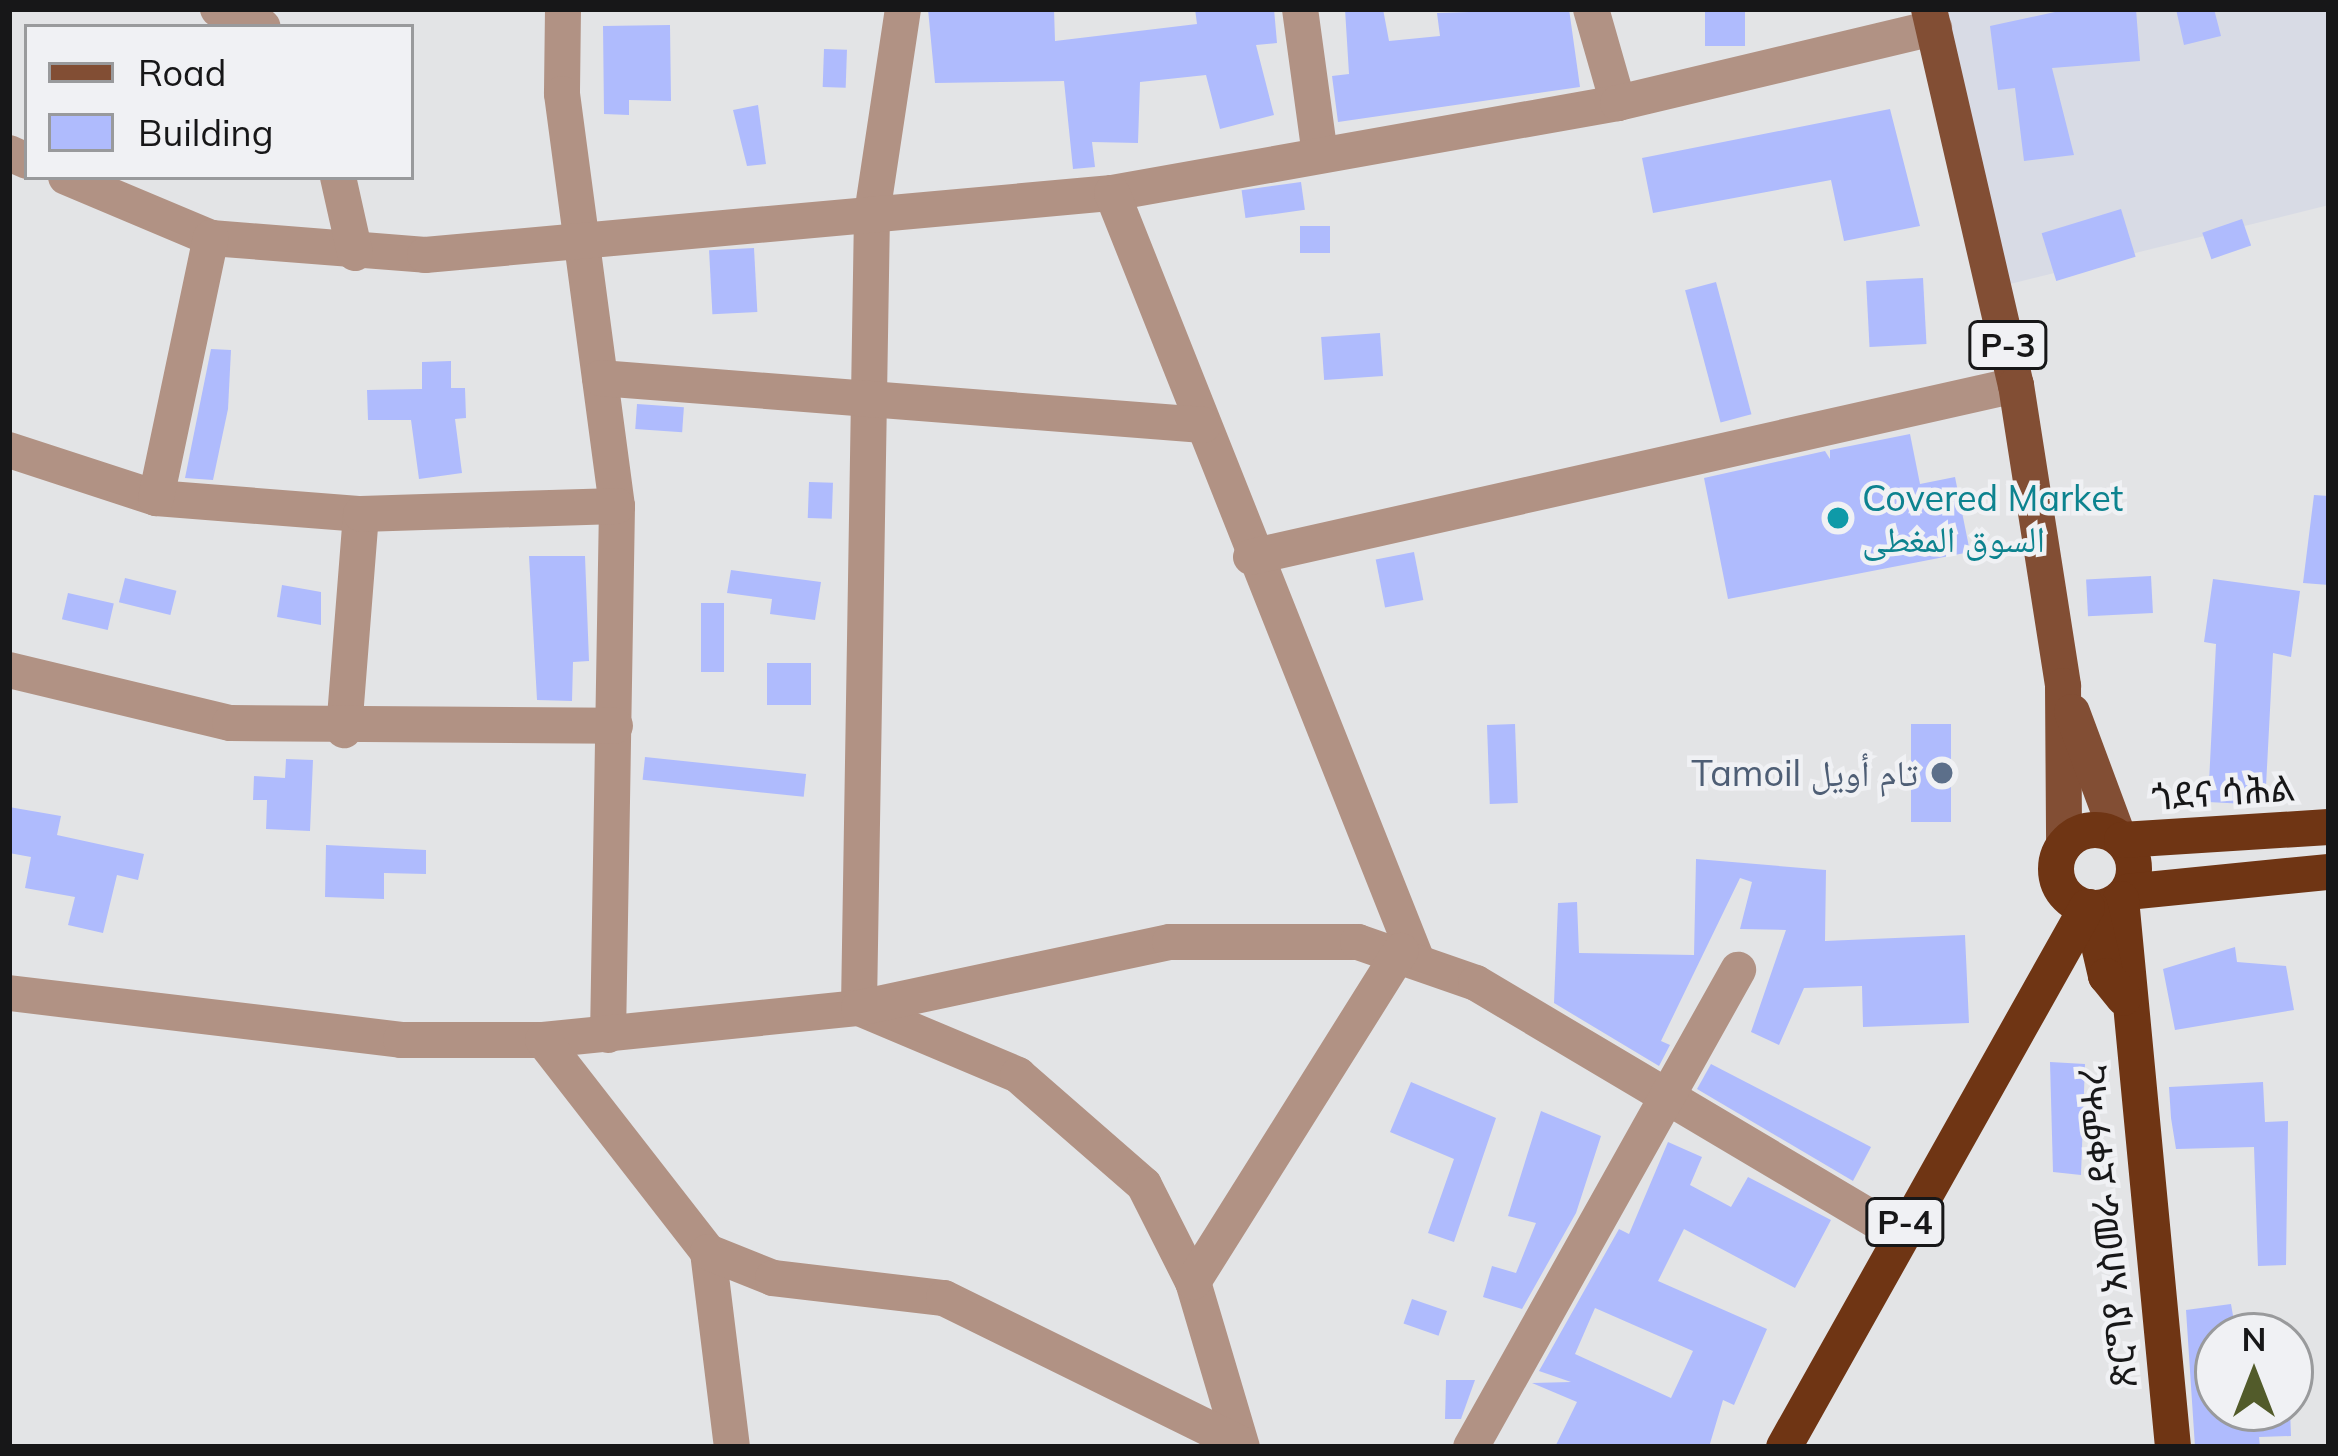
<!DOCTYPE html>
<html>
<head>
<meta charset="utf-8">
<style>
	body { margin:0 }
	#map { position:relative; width:2338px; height:1456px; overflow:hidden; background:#e3e4e6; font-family:Mulish,"Noto Naskh Arabic","Noto Sans Ethiopic",sans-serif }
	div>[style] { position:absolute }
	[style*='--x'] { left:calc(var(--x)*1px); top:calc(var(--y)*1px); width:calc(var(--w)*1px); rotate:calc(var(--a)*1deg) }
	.built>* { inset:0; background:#d8dbe5 }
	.building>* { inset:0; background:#afbbfd; transform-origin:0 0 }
	.minor>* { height:36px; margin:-18px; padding:0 18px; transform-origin:18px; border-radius:18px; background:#b19284 }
	.major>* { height:36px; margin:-18px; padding:0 18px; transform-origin:18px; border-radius:18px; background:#824e34 }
	.highway>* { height:36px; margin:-18px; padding:0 18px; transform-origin:18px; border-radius:18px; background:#6f3514 }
	.highway>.ring { margin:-18px; padding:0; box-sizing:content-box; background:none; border:36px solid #6f3514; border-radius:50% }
	.dots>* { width:33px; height:33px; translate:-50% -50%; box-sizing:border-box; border:6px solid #f0f1f4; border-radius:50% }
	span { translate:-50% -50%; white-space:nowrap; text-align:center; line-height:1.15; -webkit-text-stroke:9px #f0f1f4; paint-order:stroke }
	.shield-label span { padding:3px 9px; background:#f0f1f4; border:3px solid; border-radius:9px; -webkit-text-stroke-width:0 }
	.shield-label { font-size:33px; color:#171718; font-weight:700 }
	.culture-label { font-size:36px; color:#0d838f }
	.left { translate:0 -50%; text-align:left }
	.service-label { font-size:36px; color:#4e5e75 }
	.right { translate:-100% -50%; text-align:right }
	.street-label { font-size:36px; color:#171718 }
	.frame { position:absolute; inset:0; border:12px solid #171718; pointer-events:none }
	.legend { position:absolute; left:24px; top:24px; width:390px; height:156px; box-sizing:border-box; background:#f0f1f4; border:3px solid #999a9c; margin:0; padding:15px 21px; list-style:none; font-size:36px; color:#171718 }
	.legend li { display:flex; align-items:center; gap:24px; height:60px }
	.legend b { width:60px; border:3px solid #999a9c }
	.north { position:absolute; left:2194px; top:1312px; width:120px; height:120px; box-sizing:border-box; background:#f0f1f4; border:3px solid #999a9c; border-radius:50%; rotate:0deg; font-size:33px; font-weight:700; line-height:48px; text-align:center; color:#171718 }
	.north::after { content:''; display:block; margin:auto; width:42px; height:54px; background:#525b2a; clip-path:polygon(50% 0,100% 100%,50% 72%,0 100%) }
</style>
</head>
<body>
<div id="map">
	<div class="built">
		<i style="clip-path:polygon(1926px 9px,2329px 9px,2329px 205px,1994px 288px)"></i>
	</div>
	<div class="building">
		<i style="clip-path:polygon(928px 9px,1054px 9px,1055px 41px,1197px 24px,1195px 9px,1274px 9px,1277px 43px,1256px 45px,1274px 115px,1220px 129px,1206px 75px,1140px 82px,1138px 143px,1092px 142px,1095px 167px,1073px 169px,1064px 81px,935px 83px)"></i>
		<i style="clip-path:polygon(1345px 9px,1383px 9px,1389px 41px,1440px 36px,1437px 13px,1569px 9px,1580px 87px,1338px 122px,1332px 76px,1349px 74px)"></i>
		<i style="left:1705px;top:9px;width:40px;height:37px"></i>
		<i style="clip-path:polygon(2069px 9px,2136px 9px,2140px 61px,2052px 68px,2074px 155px,2024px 161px,2015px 88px,1998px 90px,1990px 26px)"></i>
		<i style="clip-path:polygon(2176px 9px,2214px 9px,2221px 36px,2184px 45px)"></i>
		<i style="clip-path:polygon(670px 25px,671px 101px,629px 100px,629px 115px,604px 114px,603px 26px)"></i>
		<i style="left:824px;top:49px;width:23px;height:38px;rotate:2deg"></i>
		<i style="clip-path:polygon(758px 105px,766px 164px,747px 166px,733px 110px)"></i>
		<i style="clip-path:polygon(1890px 109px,1920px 226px,1844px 241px,1831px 180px,1653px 213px,1642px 158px)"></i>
		<i style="left:1301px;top:182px;width:28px;height:60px;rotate:82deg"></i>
		<i style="left:2121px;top:209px;width:50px;height:83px;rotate:73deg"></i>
		<i style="left:2242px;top:219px;width:28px;height:42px;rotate:71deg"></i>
		<i style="left:1300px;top:226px;width:30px;height:27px"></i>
		<i style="left:754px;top:248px;width:64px;height:45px;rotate:87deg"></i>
		<i style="left:1923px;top:278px;width:66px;height:57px;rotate:87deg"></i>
		<i style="left:1716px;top:282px;width:137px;height:32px;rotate:75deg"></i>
		<i style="left:1380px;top:333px;width:43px;height:59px;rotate:86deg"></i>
		<i style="clip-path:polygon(211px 349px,231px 350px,228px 409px,213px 480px,185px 478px)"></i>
		<i style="clip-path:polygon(451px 361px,451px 388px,465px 388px,466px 418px,455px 419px,462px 473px,419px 479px,411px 420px,368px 420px,367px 390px,422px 389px,422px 362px)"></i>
		<i style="left:637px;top:404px;width:47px;height:25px;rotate:4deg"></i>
		<i style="clip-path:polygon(1910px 434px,1920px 484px,1955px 477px,1970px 552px,1728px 599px,1704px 478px,1825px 451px,1830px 459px,1830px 450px)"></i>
		<i style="left:809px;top:482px;width:24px;height:36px;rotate:2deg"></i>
		<i style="clip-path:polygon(2314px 495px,2329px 496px,2329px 585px,2303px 583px)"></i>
		<i style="left:1414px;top:552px;width:49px;height:39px;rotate:79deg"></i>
		<i style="clip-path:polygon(529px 556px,585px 556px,589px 661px,573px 662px,572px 701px,537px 700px)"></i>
		<i style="clip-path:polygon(731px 570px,821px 582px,815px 620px,770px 614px,772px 599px,727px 593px)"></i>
		<i style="left:2151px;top:576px;width:37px;height:65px;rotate:87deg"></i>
		<i style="left:125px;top:578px;width:53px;height:25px;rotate:14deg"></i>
		<i style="clip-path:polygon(2213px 579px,2300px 591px,2291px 657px,2273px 653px,2265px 805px,2208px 802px,2216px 644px,2204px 642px)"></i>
		<i style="clip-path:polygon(282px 585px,321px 592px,321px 625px,277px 617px)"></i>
		<i style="left:68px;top:593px;width:47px;height:27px;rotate:13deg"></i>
		<i style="left:701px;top:603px;width:23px;height:69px"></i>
		<i style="left:767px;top:663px;width:44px;height:42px"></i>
		<i style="left:1515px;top:724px;width:79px;height:28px;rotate:88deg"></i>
		<i style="left:1911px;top:724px;width:40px;height:98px"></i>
		<i style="left:645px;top:757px;width:162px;height:23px;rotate:6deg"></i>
		<i style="clip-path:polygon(286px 759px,313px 760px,310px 831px,266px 829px,267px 800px,253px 800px,254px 776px,285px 778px)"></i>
		<i style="clip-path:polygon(9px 807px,61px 816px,57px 835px,144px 854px,138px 880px,117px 875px,103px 933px,68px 925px,75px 897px,25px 888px,31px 857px,9px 853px)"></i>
		<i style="clip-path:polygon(326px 845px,426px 850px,426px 874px,384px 873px,384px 899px,325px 897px)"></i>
		<i style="clip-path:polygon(1696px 859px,1826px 870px,1825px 941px,1965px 935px,1969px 1023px,1863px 1027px,1862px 986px,1804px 988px,1779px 1045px,1751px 1032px,1786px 930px,1740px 929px,1752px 882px,1740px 878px,1661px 1041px,1670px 1045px,1659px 1066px,1554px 1003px,1558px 903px,1577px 902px,1579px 953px,1694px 955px)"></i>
		<i style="clip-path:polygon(2235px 947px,2237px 962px,2286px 966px,2294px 1010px,2175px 1030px,2163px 969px)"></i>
		<i style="clip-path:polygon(2050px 1062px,2085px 1064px,2081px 1175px,2053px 1172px)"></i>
		<i style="clip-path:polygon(1711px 1064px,1871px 1147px,1853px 1181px,1697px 1089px)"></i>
		<i style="clip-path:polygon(1411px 1082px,1496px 1118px,1454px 1242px,1428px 1233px,1454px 1159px,1390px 1132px)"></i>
		<i style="clip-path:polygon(2263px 1082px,2265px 1122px,2288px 1121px,2286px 1265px,2258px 1266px,2254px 1147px,2176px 1149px,2171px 1118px,2169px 1087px)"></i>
		<i style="clip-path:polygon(1541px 1111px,1601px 1136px,1576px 1213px,1522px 1309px,1483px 1297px,1492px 1266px,1516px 1273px,1536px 1223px,1508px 1216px)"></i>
		<i style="clip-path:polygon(evenodd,1668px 1142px,1702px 1157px,1690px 1185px,1731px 1207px,1748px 1177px,1831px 1220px,1795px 1288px,1684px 1229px,1658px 1281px,1767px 1329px,1734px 1405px,1723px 1400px,1709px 1447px,1555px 1447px,1577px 1402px,1532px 1383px,1571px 1382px,1539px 1371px,1619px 1229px,1629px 1234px,1668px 1142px,1595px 1308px,1693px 1351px,1671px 1398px,1575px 1354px,1595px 1308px)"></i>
		<i style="left:1412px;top:1299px;width:37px;height:26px;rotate:19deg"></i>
		<i style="clip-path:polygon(2231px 1304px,2236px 1333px,2218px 1335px,2218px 1408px,2290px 1408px,2291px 1436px,2259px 1437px,2260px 1447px,2195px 1447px,2186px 1310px)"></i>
		<i style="clip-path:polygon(1446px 1380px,1475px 1380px,1461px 1419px,1445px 1419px)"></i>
	</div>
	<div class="minor">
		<i style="--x:218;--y:9;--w:48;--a:21.8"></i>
		<i style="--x:563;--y:9;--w:85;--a:90.7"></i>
		<i style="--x:562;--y:94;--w:416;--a:82.4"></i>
		<i style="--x:617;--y:506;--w:529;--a:90.97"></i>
		<i style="--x:903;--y:9;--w:207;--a:98.6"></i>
		<i style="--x:872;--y:214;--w:794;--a:90.94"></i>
		<i style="--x:859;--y:1008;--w:173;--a:22.8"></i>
		<i style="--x:1018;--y:1075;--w:167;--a:41.1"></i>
		<i style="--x:1144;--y:1185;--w:109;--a:63.2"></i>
		<i style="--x:1193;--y:1282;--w:172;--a:73.5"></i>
		<i style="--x:1300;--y:9;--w:147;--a:82.2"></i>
		<i style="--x:1591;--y:9;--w:98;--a:74"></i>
		<i style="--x:9;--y:153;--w:20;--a:24"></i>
		<i style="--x:66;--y:177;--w:157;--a:22.8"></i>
		<i style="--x:211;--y:238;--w:215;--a:4.5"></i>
		<i style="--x:425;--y:255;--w:690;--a:-5.16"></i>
		<i style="--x:1112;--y:193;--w:514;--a:-10.09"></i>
		<i style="--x:1618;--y:103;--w:325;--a:-13.4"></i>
		<i style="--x:338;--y:177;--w:78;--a:77.4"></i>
		<i style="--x:1112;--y:193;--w:823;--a:68.33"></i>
		<i style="--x:600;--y:378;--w:605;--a:4.46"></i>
		<i style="--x:9;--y:450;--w:155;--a:18.1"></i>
		<i style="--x:156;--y:498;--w:206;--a:4.5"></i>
		<i style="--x:361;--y:514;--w:217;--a:94.5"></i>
		<i style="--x:156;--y:498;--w:266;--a:-78.1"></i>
		<i style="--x:361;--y:514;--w:256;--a:-1.8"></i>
		<i style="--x:1251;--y:557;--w:784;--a:-12.67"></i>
		<i style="--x:9;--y:670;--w:227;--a:13.5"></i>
		<i style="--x:230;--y:723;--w:385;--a:0.4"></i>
		<i style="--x:9;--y:993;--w:395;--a:6.8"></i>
		<i style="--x:401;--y:1040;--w:142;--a:0"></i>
		<i style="--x:543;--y:1040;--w:318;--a:-5.8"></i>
		<i style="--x:859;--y:1008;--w:318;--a:-12"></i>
		<i style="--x:1170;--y:942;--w:188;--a:0"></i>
		<i style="--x:1358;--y:942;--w:125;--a:19.2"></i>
		<i style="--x:1476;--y:983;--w:491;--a:30.7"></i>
		<i style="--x:543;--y:1040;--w:269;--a:52.1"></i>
		<i style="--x:708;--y:1252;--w:196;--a:83"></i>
		<i style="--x:708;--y:1252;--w:70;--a:21.8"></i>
		<i style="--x:773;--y:1278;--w:172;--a:6.7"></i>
		<i style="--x:944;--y:1298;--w:329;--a:26.2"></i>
		<i style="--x:1193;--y:1282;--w:391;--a:-57.9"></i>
		<i style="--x:1471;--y:1447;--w:547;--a:-60.76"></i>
	</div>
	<div class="major">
		<i style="--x:1929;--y:9;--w:386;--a:77"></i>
		<i style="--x:2016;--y:385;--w:305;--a:81.1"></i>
		<i style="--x:2063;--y:686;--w:159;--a:89.6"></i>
		<i style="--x:2072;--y:712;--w:132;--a:69.6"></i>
	</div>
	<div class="highway">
		<i class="ring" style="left:2056px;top:830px;width:42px;height:42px"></i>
		<i style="--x:2122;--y:840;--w:207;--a:-3.6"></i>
		<i style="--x:2127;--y:892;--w:203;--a:-5.7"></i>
		<i style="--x:2121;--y:899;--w:550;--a:84.58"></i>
		<i style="--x:2090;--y:907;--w:71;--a:76.9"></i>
		<i style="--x:2106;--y:976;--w:28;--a:51"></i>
		<i style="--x:1784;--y:1447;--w:619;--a:-60.7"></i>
	</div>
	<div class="dots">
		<i style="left:1838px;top:518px;background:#0f9aa8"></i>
		<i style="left:1942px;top:773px;background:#5c6f8a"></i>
	</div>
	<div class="shield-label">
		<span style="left:2008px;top:345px">P-3</span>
		<span style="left:1905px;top:1222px">P-4</span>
	</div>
	<div class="culture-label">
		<span class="left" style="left:1862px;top:518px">Covered Market<br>السوق المغطى</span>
	</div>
	<div class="service-label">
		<span class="right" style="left:1918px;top:773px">Tamoil تام أويل</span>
	</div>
	<div class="street-label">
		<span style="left:2223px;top:792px;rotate:-4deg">ጎደና ሳሕል</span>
		<span style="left:2107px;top:1227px;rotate:-96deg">ጽርግያ አስመራ ደቀምሓረ</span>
	</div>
	<div class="frame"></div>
	<ul class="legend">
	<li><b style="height:15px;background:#824e34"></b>Road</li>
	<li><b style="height:33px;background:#afbbfd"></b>Building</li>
	</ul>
	<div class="north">N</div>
</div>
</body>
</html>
